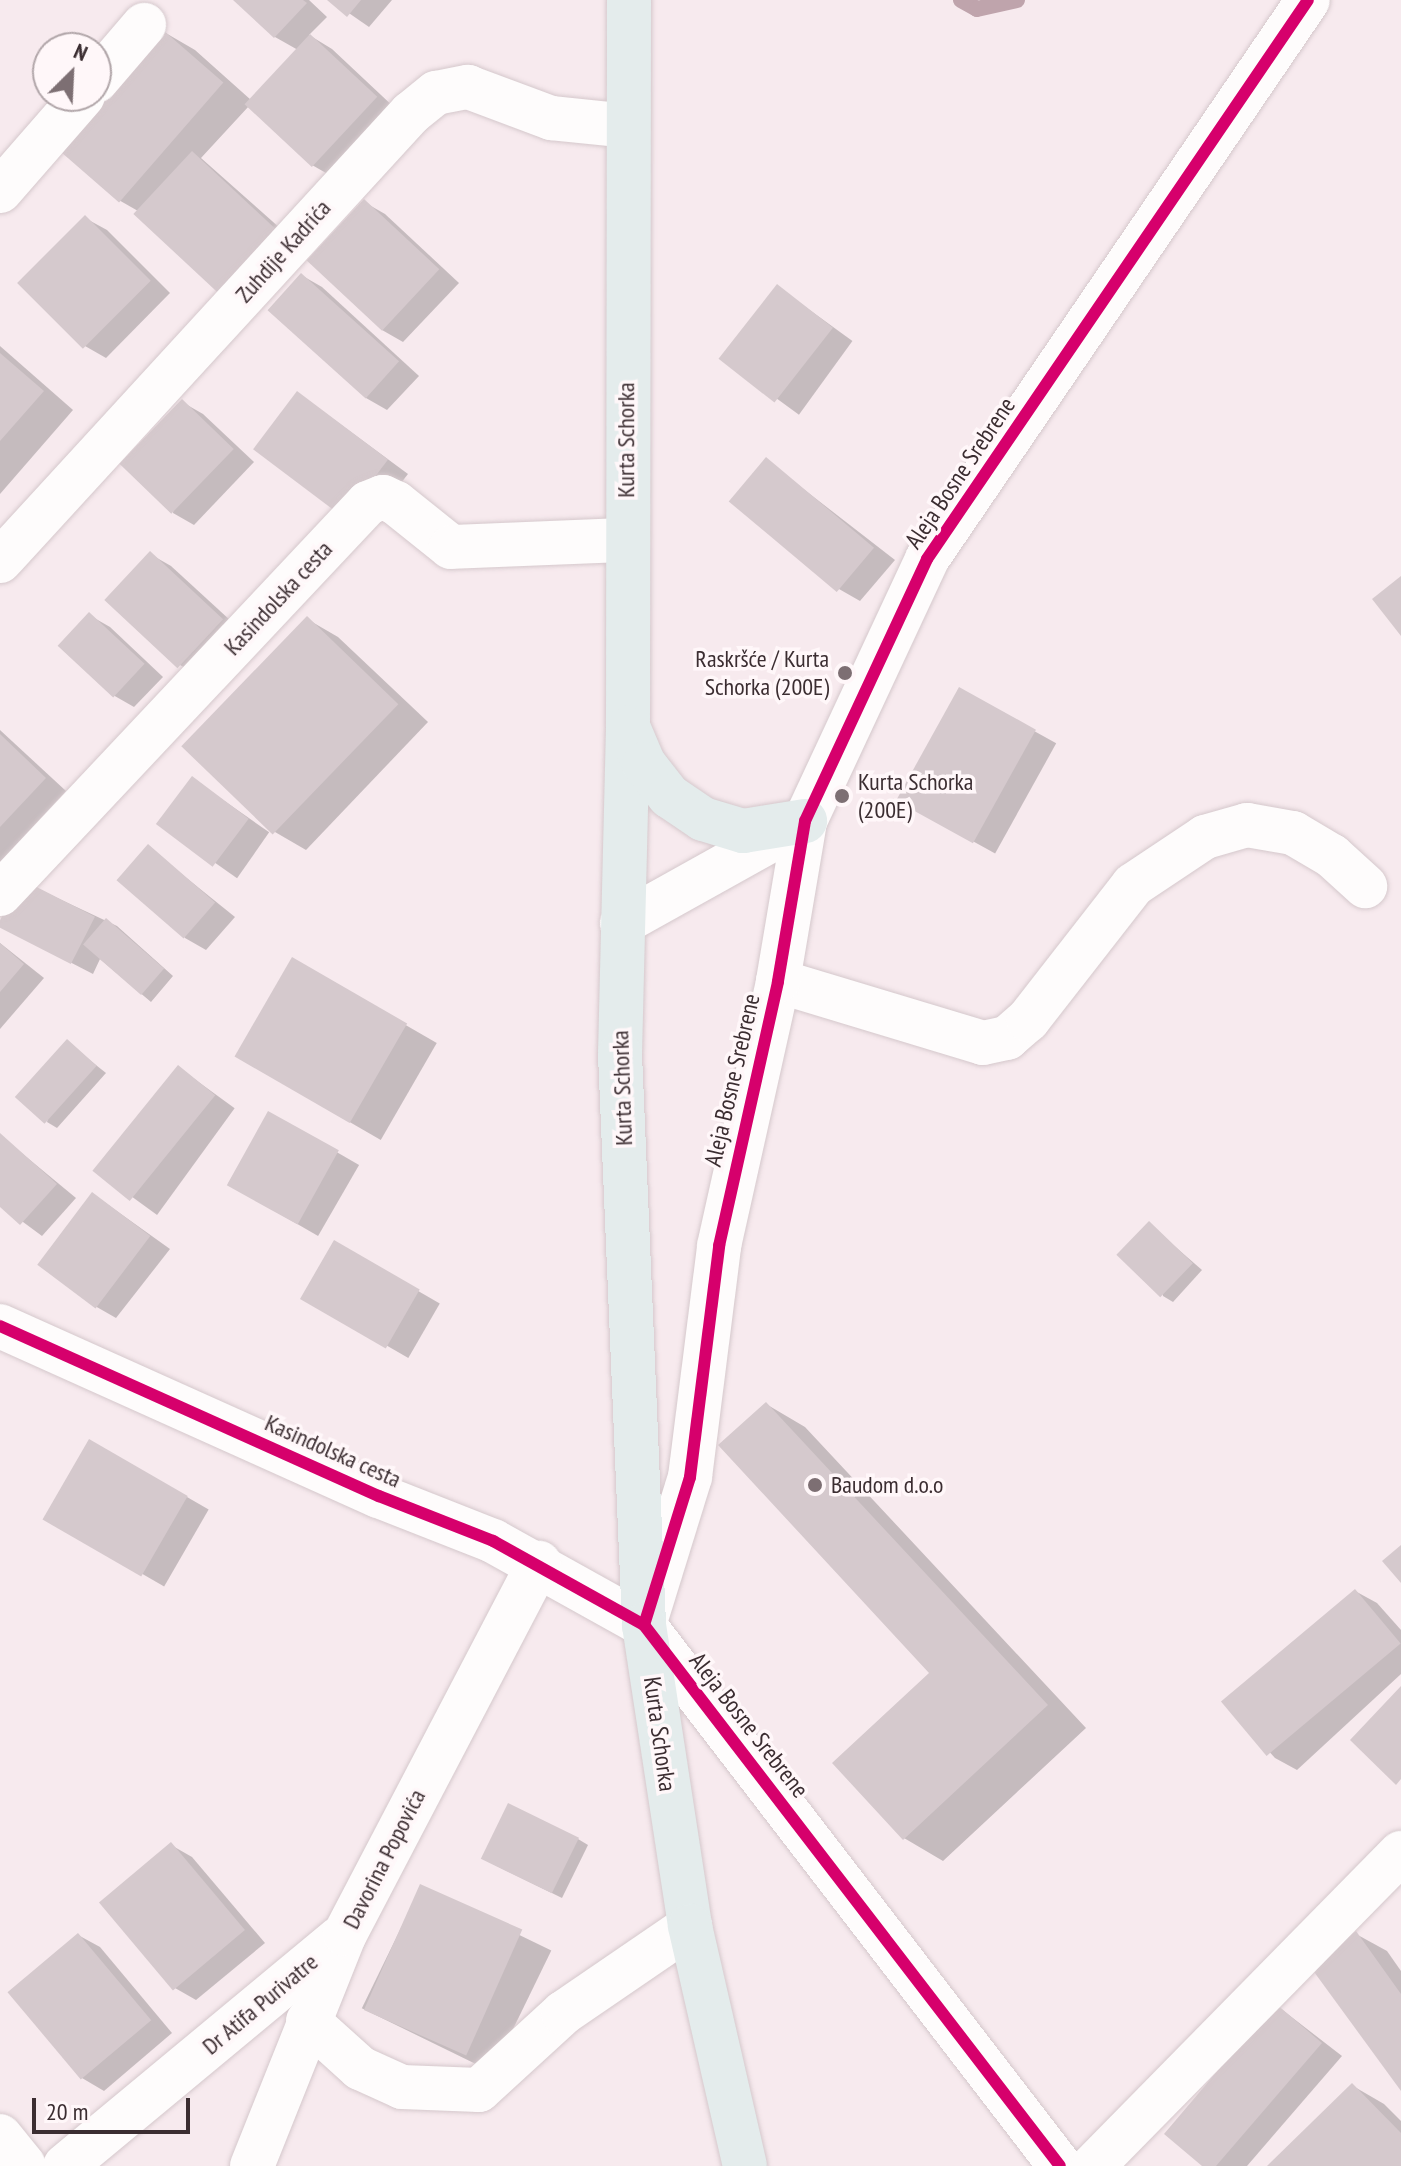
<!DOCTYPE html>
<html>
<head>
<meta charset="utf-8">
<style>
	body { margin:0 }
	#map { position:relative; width:1401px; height:2166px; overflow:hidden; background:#f7eaee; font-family:"PT Sans Narrow",sans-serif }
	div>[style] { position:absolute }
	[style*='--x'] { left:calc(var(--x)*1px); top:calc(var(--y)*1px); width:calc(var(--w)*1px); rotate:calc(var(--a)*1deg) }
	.shadow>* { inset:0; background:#0003; transform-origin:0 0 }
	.stream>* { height:16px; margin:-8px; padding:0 8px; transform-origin:8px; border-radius:8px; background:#bfa4ac }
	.building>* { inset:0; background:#d5c9cd; transform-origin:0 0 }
	.roads { filter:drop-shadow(0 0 2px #d5c8cc) drop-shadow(0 0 2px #d5c8cc) }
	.minor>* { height:44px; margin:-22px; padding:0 22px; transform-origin:22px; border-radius:22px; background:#fefcfc }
	.major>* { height:44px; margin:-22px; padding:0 22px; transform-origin:22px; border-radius:22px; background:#e4ecec }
	.cycleway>* { height:12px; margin:-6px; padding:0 6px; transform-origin:6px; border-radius:6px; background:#d6006c }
	.dots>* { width:22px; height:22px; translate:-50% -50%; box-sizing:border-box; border:4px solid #fff7f9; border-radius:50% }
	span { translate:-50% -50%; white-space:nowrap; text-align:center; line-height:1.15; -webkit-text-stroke:7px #fff7f9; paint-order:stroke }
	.street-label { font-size:24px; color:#3b2d31 }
	.poi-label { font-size:24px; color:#3b2d31 }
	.right { translate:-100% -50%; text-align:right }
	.left { translate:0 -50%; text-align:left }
	.north { position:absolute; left:32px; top:32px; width:80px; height:80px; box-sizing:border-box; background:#fff7f9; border:2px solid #b1a6a9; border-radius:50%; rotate:24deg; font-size:22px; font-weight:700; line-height:32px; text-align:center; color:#3b2d31 }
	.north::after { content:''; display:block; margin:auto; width:28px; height:36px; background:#7d6f73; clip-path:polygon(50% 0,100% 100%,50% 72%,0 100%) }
	.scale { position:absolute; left:32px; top:2098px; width:158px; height:36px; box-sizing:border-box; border:4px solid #3b2d31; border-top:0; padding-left:10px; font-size:24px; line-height:28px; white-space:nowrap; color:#3b2d31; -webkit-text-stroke:6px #fff7f9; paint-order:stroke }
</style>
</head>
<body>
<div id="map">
	<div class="shadow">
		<i style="clip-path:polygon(236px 0,309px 0,327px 17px,309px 35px,332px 49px,397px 110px,333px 177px,312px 165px,249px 106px,201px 158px,299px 245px,138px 211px,117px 199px,164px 32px,195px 50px,251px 100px,298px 50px,275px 37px)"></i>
		<i style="clip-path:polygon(330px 0,392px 0,369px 27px)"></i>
		<i style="clip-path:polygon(364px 202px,385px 214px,459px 283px,403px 342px,382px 330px,309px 260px)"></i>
		<i style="clip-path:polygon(85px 218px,107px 230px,170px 293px,106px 358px,85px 346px)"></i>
		<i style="clip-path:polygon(301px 275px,322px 287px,419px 376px,387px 410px,366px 398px)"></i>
		<i style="left:778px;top:287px;width:92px;height:91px;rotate:36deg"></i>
		<i style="clip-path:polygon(0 346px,73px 410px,0 494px)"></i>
		<i style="clip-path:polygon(298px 393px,408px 474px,365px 529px)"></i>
		<i style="clip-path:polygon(182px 402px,203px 414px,254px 462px,194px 525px,173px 513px)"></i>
		<i style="clip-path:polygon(766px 460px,895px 560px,860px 601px,839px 589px)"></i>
		<i style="clip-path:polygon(150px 554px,171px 566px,243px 632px,201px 677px,180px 665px)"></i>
		<i style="clip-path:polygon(89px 615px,110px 627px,163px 677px,134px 707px,113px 695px)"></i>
		<i style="clip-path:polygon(307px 619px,338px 637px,428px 722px,306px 850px,275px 832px)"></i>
		<i style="left:960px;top:690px;width:110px;height:126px;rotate:29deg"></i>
		<i style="clip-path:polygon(0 730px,66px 791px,0 862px)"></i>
		<i style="left:193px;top:779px;width:93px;height:56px;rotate:35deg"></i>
		<i style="clip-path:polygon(148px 847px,235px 917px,206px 950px,185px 938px)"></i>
		<i style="clip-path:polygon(21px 881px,117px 926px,173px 976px,151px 1002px,100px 959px,93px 974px,0 926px)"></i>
		<i style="clip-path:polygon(0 943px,44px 978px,0 1029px)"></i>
		<i style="left:293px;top:960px;width:166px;height:112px;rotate:30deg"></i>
		<i style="clip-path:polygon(67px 1042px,106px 1073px,57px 1128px,47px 1122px)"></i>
		<i style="left:178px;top:1067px;width:70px;height:132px;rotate:36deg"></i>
		<i style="left:269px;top:1113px;width:104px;height:82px;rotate:30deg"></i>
		<i style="clip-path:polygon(1px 1136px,76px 1198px,42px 1236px,0 1205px)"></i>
		<i style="clip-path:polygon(93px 1194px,170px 1249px,116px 1318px,95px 1306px)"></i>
		<i style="clip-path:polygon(1149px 1224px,1202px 1270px,1173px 1302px,1163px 1296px)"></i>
		<i style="left:335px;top:1243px;width:121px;height:63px;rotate:30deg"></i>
		<i style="clip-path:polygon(766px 1404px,805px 1427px,1086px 1728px,943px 1861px,904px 1838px,932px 1673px)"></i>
		<i style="left:90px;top:1441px;width:137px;height:89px;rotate:30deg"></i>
		<i style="clip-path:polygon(1355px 1591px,1377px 1603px,1401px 1630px,1401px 1674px,1297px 1770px,1275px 1758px,1229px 1707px)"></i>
		<i style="clip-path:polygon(578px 1839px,588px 1845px,562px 1898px,493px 1864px)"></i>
		<i style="clip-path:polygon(171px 1845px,192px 1857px,265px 1943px,196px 2000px,175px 1988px)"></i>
		<i style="left:421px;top:1887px;width:145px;height:135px;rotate:26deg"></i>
		<i style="clip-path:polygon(1356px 1934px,1387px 1951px,1401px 1971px,1401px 2088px)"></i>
		<i style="clip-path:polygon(78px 1935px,100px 1947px,172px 2033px,104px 2091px,82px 2078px)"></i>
		<i style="clip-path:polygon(1276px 2005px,1342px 2056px,1247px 2166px,1205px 2166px)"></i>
		<i style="clip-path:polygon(1353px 2086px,1384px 2104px,1401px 2121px,1401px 2166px,1270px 2166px)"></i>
	</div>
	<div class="stream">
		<i style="--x:961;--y:0;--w:18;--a:29"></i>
		<i style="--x:977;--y:9;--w:41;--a:-12.7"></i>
	</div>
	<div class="building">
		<i style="clip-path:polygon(233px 0,303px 0,307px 3px,274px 38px)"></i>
		<i style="clip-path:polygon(327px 0,361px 0,347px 17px)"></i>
		<i style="left:163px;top:30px;width:80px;height:159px;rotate:41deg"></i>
		<i style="left:310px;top:34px;width:92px;height:96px;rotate:43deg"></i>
		<i style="left:192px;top:151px;width:119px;height:86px;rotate:43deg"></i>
		<i style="left:364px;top:199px;width:103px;height:84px;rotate:43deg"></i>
		<i style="left:85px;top:215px;width:93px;height:96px;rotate:45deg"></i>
		<i style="left:301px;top:273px;width:132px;height:50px;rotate:42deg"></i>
		<i style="left:777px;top:284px;width:71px;height:95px;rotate:38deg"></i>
		<i style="clip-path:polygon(0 353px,44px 391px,0 441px)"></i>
		<i style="left:297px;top:391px;width:114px;height:73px;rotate:37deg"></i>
		<i style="left:182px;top:399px;width:72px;height:90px;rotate:44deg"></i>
		<i style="left:766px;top:457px;width:141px;height:58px;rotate:40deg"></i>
		<i style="left:150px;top:551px;width:100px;height:67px;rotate:43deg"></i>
		<i style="clip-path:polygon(1401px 576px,1401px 636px,1372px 599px)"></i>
		<i style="left:89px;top:612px;width:76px;height:46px;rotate:43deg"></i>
		<i style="left:307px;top:616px;width:127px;height:181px;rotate:44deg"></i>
		<i style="left:959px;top:687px;width:88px;height:130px;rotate:29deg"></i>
		<i style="clip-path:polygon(0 734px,46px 778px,0 827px)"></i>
		<i style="left:192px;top:776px;width:71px;height:60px;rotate:37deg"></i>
		<i style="left:148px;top:844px;width:89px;height:48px;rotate:41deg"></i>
		<i style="left:21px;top:879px;width:83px;height:53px;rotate:27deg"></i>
		<i style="left:106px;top:918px;width:77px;height:35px;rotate:41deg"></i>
		<i style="clip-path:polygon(0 943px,24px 964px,0 992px)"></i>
		<i style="left:292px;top:957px;width:133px;height:115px;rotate:30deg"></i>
		<i style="left:67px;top:1039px;width:40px;height:78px;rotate:42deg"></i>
		<i style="left:178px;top:1065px;width:48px;height:136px;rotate:39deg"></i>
		<i style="left:268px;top:1111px;width:81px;height:85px;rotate:29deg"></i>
		<i style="clip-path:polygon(0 1133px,57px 1184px,20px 1225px,0 1207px)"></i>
		<i style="left:92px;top:1192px;width:73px;height:91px;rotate:37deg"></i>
		<i style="left:1149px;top:1221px;width:61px;height:47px;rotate:44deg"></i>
		<i style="left:334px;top:1240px;width:99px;height:68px;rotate:30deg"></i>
		<i style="clip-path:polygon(766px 1402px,1048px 1705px,903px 1840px,832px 1763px,929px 1673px,718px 1445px)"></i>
		<i style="left:89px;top:1439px;width:114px;height:93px;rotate:30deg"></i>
		<i style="clip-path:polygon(1401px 1545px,1401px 1583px,1382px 1561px)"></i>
		<i style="left:1355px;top:1589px;width:71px;height:175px;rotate:50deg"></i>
		<i style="clip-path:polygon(1401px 1686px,1401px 1779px,1396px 1785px,1350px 1740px)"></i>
		<i style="left:508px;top:1803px;width:79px;height:62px;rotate:26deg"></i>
		<i style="left:171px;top:1842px;width:115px;height:94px;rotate:50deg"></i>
		<i style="left:420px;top:1884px;width:112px;height:138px;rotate:24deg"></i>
		<i style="clip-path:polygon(1356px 1931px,1401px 1994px,1401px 2091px,1309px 1965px)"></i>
		<i style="left:78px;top:1933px;width:114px;height:92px;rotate:50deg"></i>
		<i style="clip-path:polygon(1275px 2003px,1322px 2043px,1216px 2166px,1202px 2166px,1164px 2134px)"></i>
		<i style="clip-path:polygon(1352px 2083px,1401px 2133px,1401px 2166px,1267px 2166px)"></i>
	</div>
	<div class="roads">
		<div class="minor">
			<i style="--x:96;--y:81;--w:74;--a:-49.4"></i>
			<i style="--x:0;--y:191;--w:126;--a:-48.9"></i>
			<i style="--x:0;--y:561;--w:608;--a:-47.47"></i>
			<i style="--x:411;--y:113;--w:32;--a:-39"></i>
			<i style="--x:436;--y:93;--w:33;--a:-11"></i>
			<i style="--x:468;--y:87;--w:89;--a:20.5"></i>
			<i style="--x:551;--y:118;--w:77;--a:5.9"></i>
			<i style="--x:0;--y:894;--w:537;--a:-46.74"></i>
			<i style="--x:368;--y:503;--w:16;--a:-22"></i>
			<i style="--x:383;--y:497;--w:14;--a:25"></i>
			<i style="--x:396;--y:503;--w:70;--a:38.7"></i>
			<i style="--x:451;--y:547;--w:175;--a:-2.3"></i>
			<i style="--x:622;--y:923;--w:204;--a:-29.1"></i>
			<i style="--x:778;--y:981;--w:214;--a:16.8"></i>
			<i style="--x:983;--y:1043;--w:25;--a:-12"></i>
			<i style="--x:1007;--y:1038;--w:28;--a:-41"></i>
			<i style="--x:1028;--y:1020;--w:171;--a:-52.1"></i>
			<i style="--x:1133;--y:885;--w:87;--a:-33.7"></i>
			<i style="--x:1205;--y:837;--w:44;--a:-15.9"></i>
			<i style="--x:1247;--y:825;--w:47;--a:9.9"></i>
			<i style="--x:1293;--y:833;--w:45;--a:30.5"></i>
			<i style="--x:1332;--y:856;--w:45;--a:42.3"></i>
			<i style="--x:0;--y:1326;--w:415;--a:24.2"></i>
			<i style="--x:379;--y:1496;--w:123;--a:21.5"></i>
			<i style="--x:493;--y:1541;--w:173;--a:29.1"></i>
			<i style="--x:644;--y:1625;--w:682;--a:52.44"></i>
			<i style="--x:646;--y:1619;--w:149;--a:-72.8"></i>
			<i style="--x:690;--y:1477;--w:233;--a:-82.8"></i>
			<i style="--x:719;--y:1246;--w:271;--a:-77.4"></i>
			<i style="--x:778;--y:981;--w:162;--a:-80.4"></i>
			<i style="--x:805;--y:821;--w:289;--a:-65"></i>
			<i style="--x:927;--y:559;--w:676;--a:-55.72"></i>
			<i style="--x:308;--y:2021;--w:70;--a:42.1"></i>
			<i style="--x:360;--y:2068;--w:46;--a:24.3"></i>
			<i style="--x:402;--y:2087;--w:77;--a:2.2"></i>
			<i style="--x:479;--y:2090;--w:114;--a:-42.5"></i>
			<i style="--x:563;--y:2013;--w:154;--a:-34.4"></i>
			<i style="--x:0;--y:2136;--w:38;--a:51"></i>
			<i style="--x:65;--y:2166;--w:357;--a:-39.7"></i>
			<i style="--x:252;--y:2166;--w:250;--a:-68.2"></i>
			<i style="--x:345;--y:1934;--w:419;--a:-62.4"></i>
			<i style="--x:1093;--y:2166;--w:439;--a:-45.5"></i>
		</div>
		<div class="major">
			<i style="--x:629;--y:0;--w:727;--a:90.08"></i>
			<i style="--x:628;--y:727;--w:327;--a:91.4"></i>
			<i style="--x:620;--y:1054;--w:572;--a:87.59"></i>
			<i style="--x:644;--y:1625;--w:304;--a:81.3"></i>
			<i style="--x:690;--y:1926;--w:246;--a:77.1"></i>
			<i style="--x:629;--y:729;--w:38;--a:67"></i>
			<i style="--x:644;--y:764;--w:41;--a:52"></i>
			<i style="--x:669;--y:796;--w:41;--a:34.1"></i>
			<i style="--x:703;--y:819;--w:42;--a:16.7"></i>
			<i style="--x:743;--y:831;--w:63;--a:-9.2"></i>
		</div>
	</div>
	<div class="cycleway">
		<i style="--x:0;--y:1326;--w:415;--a:24.2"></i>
		<i style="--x:379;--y:1496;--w:123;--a:21.5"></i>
		<i style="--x:493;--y:1541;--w:173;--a:29.1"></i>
		<i style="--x:644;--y:1625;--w:682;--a:52.44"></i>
		<i style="--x:644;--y:1625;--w:155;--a:-72.7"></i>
		<i style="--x:690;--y:1477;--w:233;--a:-82.8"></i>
		<i style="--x:719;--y:1246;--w:271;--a:-77.4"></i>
		<i style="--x:778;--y:981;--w:162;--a:-80.4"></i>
		<i style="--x:805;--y:821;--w:289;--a:-65"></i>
		<i style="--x:927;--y:559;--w:676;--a:-55.72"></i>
	</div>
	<div class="dots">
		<i style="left:845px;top:673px;background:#7d6f73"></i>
		<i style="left:842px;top:796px;background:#7d6f73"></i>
		<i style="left:815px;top:1485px;background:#7d6f73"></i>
	</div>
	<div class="street-label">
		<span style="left:283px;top:251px;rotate:-48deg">Zuhdije Kadrića</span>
		<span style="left:626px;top:440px;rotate:-90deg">Kurta Schorka</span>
		<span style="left:960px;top:473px;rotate:-56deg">Aleja Bosne Srebrene</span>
		<span style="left:278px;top:598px;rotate:-47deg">Kasindolska cesta</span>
		<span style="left:732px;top:1080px;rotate:-77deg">Aleja Bosne Srebrene</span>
		<span style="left:622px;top:1088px;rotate:-92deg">Kurta Schorka</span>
		<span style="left:333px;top:1451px;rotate:24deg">Kasindolska cesta</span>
		<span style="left:749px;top:1725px;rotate:52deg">Aleja Bosne Srebrene</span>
		<span style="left:660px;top:1734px;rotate:82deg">Kurta Schorka</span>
		<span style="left:384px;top:1859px;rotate:-63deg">Davorina Popovića</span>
		<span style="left:260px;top:2004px;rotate:-40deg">Dr Atifa Purivatre</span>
	</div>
	<div class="poi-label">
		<span class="right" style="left:829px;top:673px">Raskršće / Kurta<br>Schorka (200E)</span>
		<span class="left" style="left:858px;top:796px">Kurta Schorka<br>(200E)</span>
		<span class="left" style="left:831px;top:1485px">Baudom d.o.o</span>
	</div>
	<div class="north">N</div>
	<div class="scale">20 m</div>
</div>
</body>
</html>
